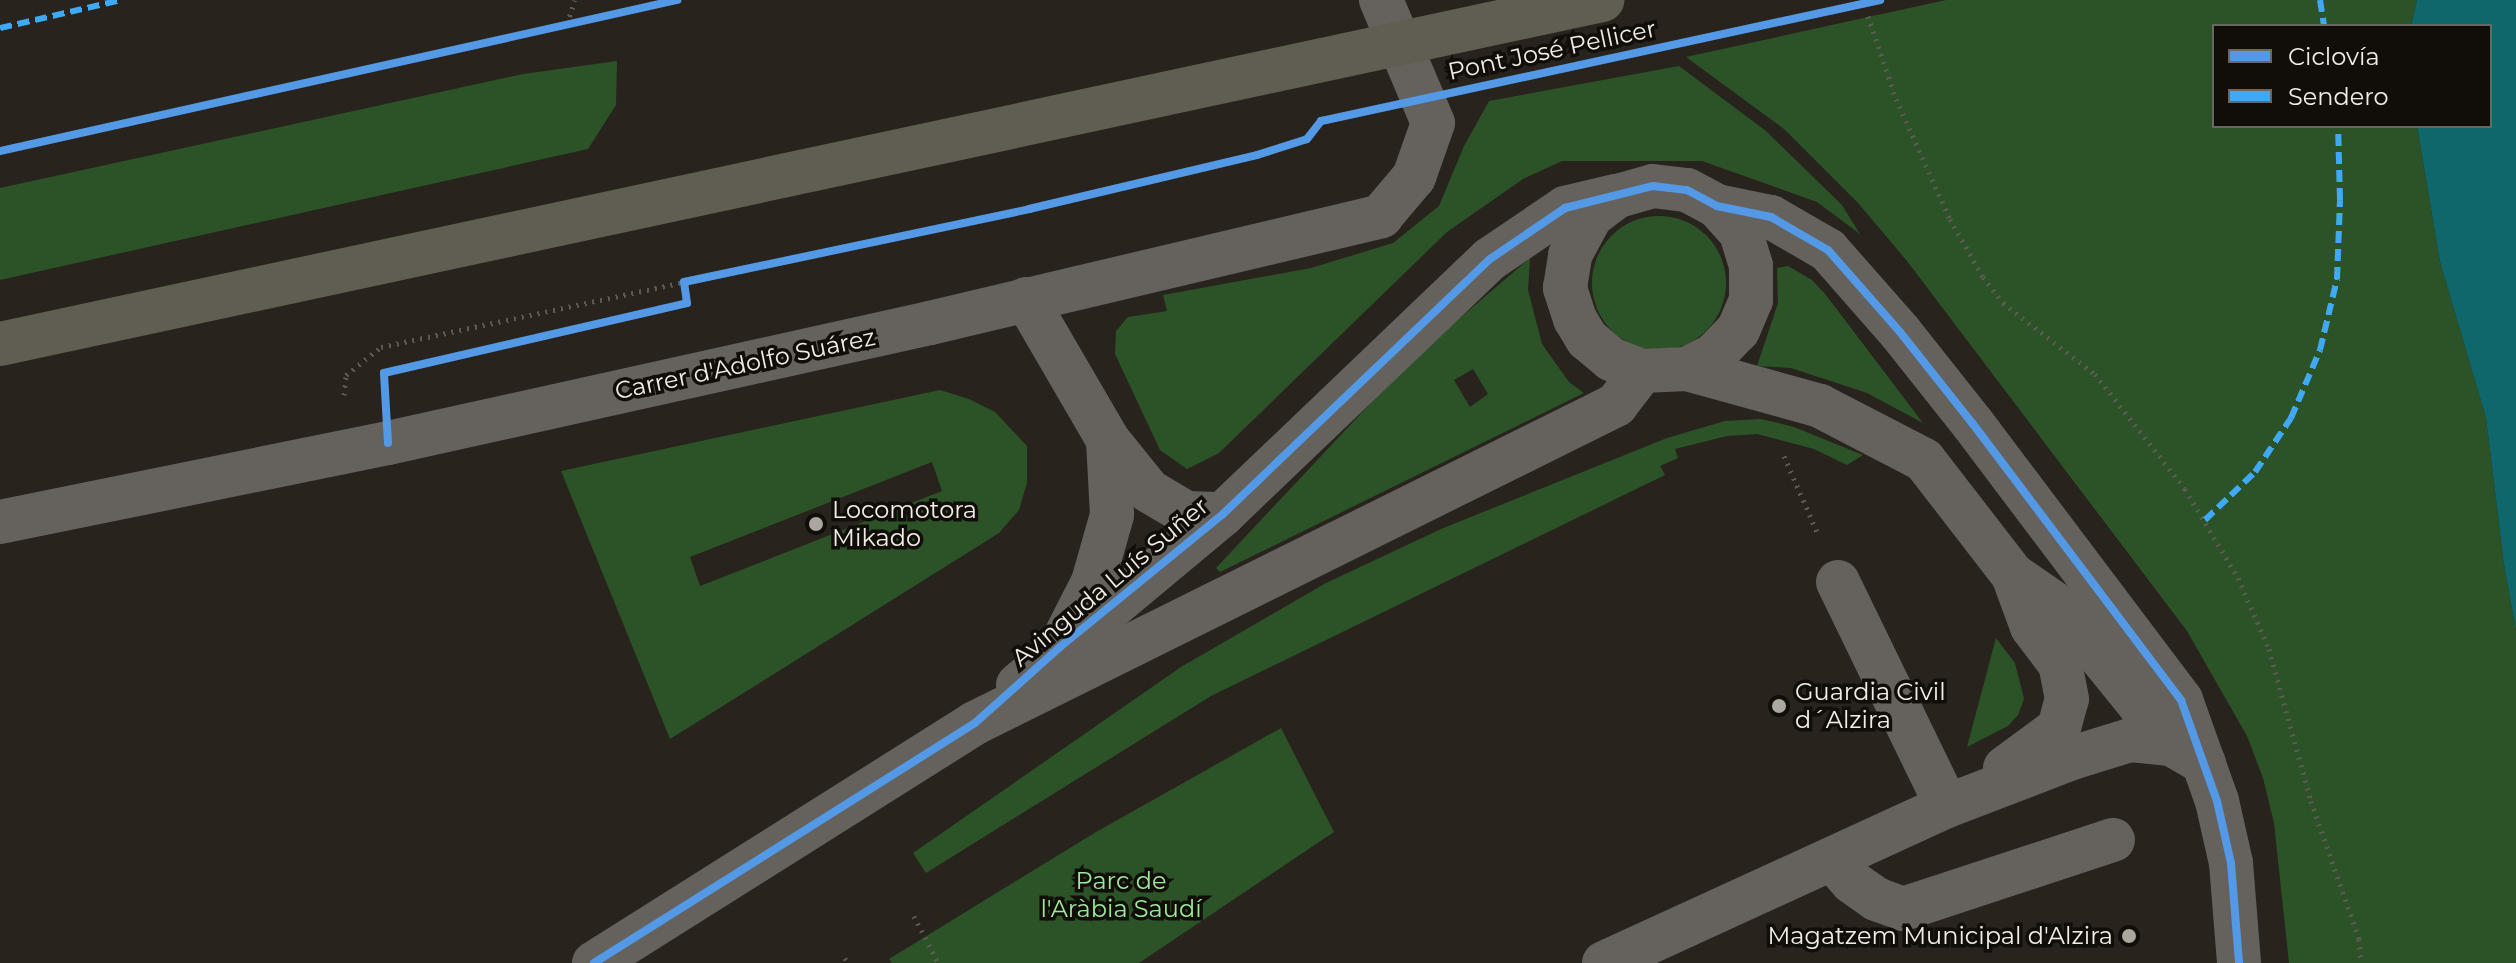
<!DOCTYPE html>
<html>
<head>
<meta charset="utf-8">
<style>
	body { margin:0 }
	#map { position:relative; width:2516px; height:963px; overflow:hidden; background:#28231c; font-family:Montserrat,sans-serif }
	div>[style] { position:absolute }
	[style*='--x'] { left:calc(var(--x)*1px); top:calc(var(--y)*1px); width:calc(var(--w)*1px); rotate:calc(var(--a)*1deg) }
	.green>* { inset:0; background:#2b5327 }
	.round { border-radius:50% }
	.water>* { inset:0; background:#10676b }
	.path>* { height:5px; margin-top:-2.5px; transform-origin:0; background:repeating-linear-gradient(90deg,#5d5953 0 2px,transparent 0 8px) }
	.minor>* { height:44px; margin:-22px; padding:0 22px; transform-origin:22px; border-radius:22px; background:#65625d }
	.major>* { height:44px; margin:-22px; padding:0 22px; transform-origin:22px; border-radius:22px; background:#605e52 }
	.quiet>* { height:6px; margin-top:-3px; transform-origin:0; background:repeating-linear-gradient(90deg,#3fa9f5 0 12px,transparent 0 18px) }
	.cycleway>* { height:8px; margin:-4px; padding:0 4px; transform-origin:4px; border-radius:4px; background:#5399e6 }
	.dots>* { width:22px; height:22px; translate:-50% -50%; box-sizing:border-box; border:4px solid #110e09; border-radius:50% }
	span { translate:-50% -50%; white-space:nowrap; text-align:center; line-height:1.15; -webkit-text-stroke:7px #110e09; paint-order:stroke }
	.street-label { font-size:24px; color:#f2ede4 }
	.poi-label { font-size:24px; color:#f2ede4 }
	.left { translate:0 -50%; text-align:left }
	.right { translate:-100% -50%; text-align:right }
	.park-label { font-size:24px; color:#9de899 }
	.legend { position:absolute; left:2212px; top:24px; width:280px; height:104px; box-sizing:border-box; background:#110e09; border:2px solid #6b6761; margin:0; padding:10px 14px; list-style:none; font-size:24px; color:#f2ede4 }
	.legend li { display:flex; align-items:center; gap:16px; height:40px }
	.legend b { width:40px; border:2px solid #6b6761 }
</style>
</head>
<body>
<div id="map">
	<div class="green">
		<i style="clip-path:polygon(1946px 0,2417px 0,2411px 26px,2214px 26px,2214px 126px,2417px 126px,2440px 262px,2486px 418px,2504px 565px,2516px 631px,2516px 963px,2289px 963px,2274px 823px,2263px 778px,2247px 736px,2187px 631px,1907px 261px,1858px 203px,1784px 129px,1686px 57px)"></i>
		<i style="clip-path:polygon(617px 61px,616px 105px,588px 149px,0 280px,0 188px,523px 74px)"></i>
		<i style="clip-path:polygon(1679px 66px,1766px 131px,1842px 205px,1860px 234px,1817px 202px,1702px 161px,1562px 161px,1523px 179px,1447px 232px,1219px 453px,1187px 469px,1160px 450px,1115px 354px,1116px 331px,1128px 317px,1167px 311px,1163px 295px,1311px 268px,1393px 243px,1439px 206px,1464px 146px,1489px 101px)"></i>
		<i class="round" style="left:1592px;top:216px;width:134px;height:134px"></i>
		<i style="clip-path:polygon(evenodd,1530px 258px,1528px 290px,1542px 344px,1569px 382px,1584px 393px,1220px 572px,1216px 568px,1413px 358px,1530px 258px,1473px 369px,1488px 394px,1470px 407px,1454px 380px,1473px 369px)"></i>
		<i style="clip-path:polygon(1788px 266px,1812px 280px,1826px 295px,1923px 423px,1867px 393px,1791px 368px,1757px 366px,1778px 303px,1777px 268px)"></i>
		<i style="clip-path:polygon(evenodd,940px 390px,969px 399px,995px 412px,1027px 446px,1027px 483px,1019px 510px,999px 533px,670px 739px,561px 471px,940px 390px,932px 462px,942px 491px,700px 586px,690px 557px,932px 462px)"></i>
		<i style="clip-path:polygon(1761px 419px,1794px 427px,1863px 455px,1847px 465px,1814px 449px,1757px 434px,1727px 436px,1675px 449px,1678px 458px,1660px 466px,1665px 475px,1211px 696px,926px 873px,913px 853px,1181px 667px,1326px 583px,1441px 529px,1667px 438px,1725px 421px)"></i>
		<i style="clip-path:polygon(1996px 638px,2015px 663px,2024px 699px,2018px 715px,2008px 726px,1967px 747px)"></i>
		<i style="clip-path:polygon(1281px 728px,1334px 832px,1139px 963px,892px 963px,889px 959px,1096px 832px)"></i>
	</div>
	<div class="water">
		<i style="clip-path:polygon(2417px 0,2516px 0,2516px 631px,2504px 565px,2486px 418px,2440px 262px,2417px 126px,2490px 126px,2490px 26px,2411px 26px)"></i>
	</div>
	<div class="path">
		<i style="--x:1868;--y:16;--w:88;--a:71.4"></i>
		<i style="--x:1896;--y:99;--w:132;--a:65.8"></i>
		<i style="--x:1950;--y:219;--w:67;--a:60.4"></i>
		<i style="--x:1983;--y:277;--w:33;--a:52"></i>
		<i style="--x:2003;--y:303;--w:116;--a:37.7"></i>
		<i style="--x:2095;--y:374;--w:146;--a:52"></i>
		<i style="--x:2185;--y:489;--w:104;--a:59.2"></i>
		<i style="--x:2238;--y:578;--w:77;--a:66.4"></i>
		<i style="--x:2269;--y:649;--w:158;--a:74.6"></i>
		<i style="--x:2311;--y:801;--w:146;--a:70.8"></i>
		<i style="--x:2359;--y:939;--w:24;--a:85"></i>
		<i style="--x:567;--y:24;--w:25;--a:-72"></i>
		<i style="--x:344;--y:395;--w:20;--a:-84"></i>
		<i style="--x:346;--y:375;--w:45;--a:-38.7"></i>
		<i style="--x:381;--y:347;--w:310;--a:-12.1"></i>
		<i style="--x:1784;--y:456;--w:83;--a:66.5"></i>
		<i style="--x:914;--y:916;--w:53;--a:62.9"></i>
		<i style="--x:845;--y:958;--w:6;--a:59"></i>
	</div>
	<div class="minor">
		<i style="--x:1717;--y:206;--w:36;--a:48"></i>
		<i style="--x:1741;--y:233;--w:34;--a:73"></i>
		<i style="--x:1751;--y:266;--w:34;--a:90"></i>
		<i style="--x:1751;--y:300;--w:33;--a:113"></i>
		<i style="--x:1738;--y:330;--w:35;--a:134"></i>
		<i style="--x:1714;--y:355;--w:30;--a:153"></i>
		<i style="--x:1687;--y:369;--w:45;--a:177.5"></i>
		<i style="--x:1642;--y:371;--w:33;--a:-159"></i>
		<i style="--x:1611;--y:359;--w:31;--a:-140"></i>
		<i style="--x:1587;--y:339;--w:23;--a:-121"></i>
		<i style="--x:1575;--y:319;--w:33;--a:-108"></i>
		<i style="--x:1565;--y:288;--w:33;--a:-81"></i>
		<i style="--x:1570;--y:255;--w:44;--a:-61.7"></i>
		<i style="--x:1591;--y:216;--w:34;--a:-37"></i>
		<i style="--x:1618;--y:196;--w:36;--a:-16"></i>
		<i style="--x:1653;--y:186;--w:34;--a:7"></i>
		<i style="--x:1687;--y:190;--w:34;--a:28"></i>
		<i style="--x:1717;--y:206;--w:55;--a:11.5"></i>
		<i style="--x:1771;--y:217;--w:66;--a:30.1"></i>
		<i style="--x:1828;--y:250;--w:109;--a:48.7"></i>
		<i style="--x:1900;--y:332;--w:117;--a:51.6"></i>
		<i style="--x:1973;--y:424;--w:346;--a:53"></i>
		<i style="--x:2181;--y:700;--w:107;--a:70.4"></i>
		<i style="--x:2217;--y:801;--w:64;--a:77.3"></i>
		<i style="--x:2231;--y:863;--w:100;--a:85.4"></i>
		<i style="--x:1026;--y:299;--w:163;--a:59.8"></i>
		<i style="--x:1108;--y:440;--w:65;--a:51.2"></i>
		<i style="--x:1149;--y:491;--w:43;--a:30.7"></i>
		<i style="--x:1186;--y:513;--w:37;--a:2"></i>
		<i style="--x:1687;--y:369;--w:138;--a:15.5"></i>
		<i style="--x:1820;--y:406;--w:117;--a:27.4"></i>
		<i style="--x:1924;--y:460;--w:145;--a:52.3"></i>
		<i style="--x:2013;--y:575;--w:58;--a:34.5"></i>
		<i style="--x:2061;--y:608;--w:175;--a:51"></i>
		<i style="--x:0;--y:522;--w:396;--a:-11.5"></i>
		<i style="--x:388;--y:443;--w:555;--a:-12.48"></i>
		<i style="--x:930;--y:323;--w:464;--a:-13.3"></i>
		<i style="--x:1381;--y:216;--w:51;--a:-49.8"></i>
		<i style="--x:1414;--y:177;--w:57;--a:-70.6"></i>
		<i style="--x:1433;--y:123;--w:134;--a:-112.9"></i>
		<i style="--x:1838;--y:582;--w:249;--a:64.1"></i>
		<i style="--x:1067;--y:633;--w:57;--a:-63"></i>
		<i style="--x:1093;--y:582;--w:70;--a:-74.2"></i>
		<i style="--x:1112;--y:515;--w:75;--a:-93.1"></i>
		<i style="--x:1018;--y:685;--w:267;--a:-39.8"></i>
		<i style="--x:1223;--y:514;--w:369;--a:-43.7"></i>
		<i style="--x:1490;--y:259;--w:91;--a:-34.2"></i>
		<i style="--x:1565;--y:208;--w:51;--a:-13.5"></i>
		<i style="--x:2005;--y:768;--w:67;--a:-36.5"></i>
		<i style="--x:2059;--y:728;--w:30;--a:-75"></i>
		<i style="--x:2067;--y:699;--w:36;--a:-101"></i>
		<i style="--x:2060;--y:664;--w:46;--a:-127.1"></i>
		<i style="--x:2032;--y:627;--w:55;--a:-110.1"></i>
		<i style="--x:1832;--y:859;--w:30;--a:49"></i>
		<i style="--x:1852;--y:882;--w:29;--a:35"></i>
		<i style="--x:1876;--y:899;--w:29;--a:20"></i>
		<i style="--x:1903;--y:909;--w:221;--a:-18.2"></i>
		<i style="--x:594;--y:963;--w:450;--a:-32.2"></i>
		<i style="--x:975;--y:723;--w:716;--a:-26.39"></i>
		<i style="--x:1616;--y:405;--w:43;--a:-52.6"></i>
		<i style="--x:1604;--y:963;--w:377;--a:-24.6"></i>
		<i style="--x:1947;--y:806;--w:134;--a:-21"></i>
		<i style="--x:2072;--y:758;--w:61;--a:-17.2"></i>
		<i style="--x:2130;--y:740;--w:41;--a:5.6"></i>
		<i style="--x:2171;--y:744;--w:38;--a:30"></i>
	</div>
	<div class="major">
		<i style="--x:0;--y:344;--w:1639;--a:-12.12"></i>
	</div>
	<div class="quiet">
		<i style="--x:2320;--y:0;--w:26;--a:81"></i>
		<i style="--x:0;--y:28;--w:124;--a:-13"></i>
		<i style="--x:2205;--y:520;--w:69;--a:-43.8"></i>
		<i style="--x:2255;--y:472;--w:65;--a:-56.3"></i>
		<i style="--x:2291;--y:418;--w:74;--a:-66.9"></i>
		<i style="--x:2320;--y:350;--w:73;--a:-76.5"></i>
		<i style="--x:2337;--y:279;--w:79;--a:-87.8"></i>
		<i style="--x:2340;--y:200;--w:74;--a:-91.5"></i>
	</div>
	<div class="cycleway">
		<i style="--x:0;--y:151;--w:694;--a:-12.57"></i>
		<i style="--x:388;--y:443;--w:70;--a:-93.3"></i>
		<i style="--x:384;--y:373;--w:311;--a:-13"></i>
		<i style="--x:687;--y:303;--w:21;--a:-98"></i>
		<i style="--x:684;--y:282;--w:353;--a:-11.9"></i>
		<i style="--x:1029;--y:209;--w:234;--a:-13.3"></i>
		<i style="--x:1257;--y:155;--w:52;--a:-17.7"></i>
		<i style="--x:1307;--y:139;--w:23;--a:-52"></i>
		<i style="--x:1321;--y:121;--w:5;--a:-11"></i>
		<i style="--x:1326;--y:120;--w:567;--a:-12.22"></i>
		<i style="--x:594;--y:963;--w:450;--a:-32.2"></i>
		<i style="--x:975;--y:723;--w:114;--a:-41.8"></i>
		<i style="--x:1060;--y:647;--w:210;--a:-39.2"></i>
		<i style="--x:1223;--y:514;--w:369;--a:-43.7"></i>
		<i style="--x:1490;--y:259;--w:91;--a:-34.2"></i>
		<i style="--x:1565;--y:208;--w:91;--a:-14"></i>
		<i style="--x:1653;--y:186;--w:34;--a:7"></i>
		<i style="--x:1687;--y:190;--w:34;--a:28"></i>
		<i style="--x:1717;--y:206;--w:55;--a:11.5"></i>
		<i style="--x:1771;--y:217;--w:66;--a:30.1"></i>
		<i style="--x:1828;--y:250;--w:109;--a:48.7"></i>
		<i style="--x:1900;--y:332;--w:117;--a:51.6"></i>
		<i style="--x:1973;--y:424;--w:346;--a:53"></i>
		<i style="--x:2181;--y:700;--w:107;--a:70.4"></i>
		<i style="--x:2217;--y:801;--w:64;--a:77.3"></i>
		<i style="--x:2231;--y:863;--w:100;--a:85.4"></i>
	</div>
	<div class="dots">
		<i style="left:816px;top:524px;background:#aba69e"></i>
		<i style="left:1779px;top:706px;background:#aba69e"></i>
		<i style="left:2129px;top:936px;background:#aba69e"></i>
	</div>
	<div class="street-label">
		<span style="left:1552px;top:50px;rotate:-12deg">Pont José Pellicer</span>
		<span style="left:745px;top:364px;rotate:-12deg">Carrer d'Adolfo Suárez</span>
		<span style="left:1110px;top:582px;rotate:-40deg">Avinguda Luís Suñer</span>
	</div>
	<div class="poi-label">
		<span class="left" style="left:832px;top:524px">Locomotora<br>Mikado</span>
		<span class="left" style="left:1795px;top:706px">Guardia Civil<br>d´Alzira</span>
		<span class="right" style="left:2113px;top:936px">Magatzem Municipal d'Alzira</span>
	</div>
	<div class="park-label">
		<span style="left:1121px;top:895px">Parc de<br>l'Aràbia Saudí</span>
	</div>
	<ul class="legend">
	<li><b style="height:10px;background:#5399e6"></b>Ciclovía</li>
	<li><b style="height:10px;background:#3fa9f5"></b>Sendero</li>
	</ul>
</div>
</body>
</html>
